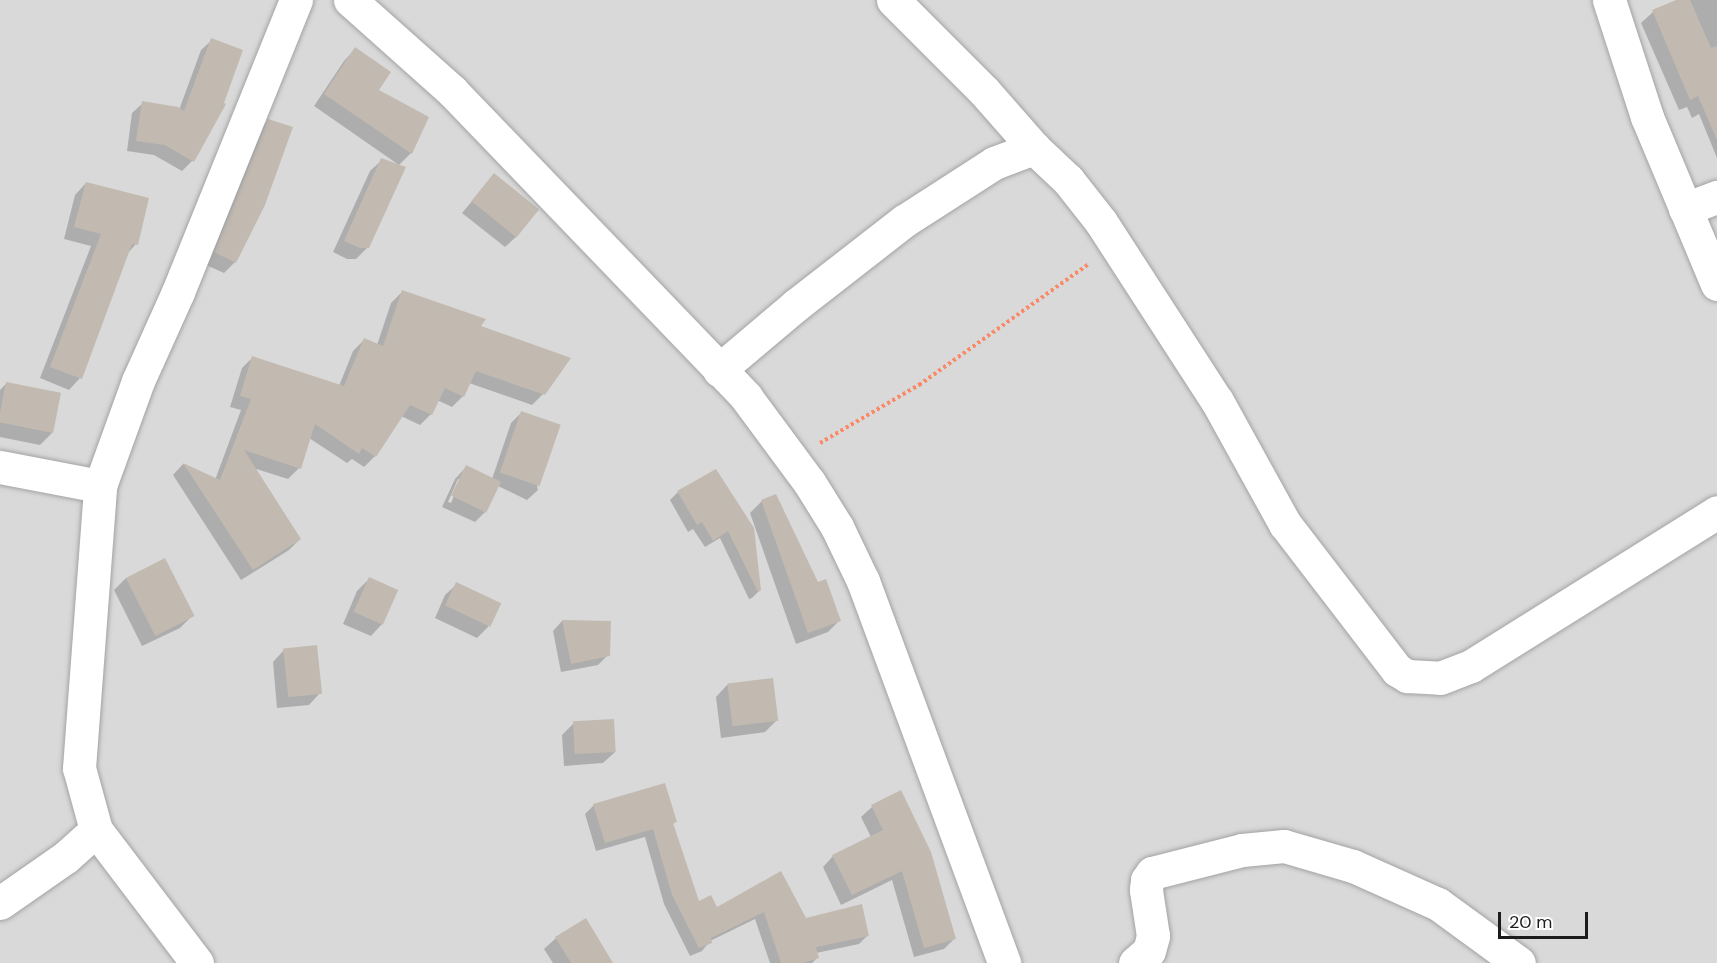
<!DOCTYPE html>
<html>
<head>
<meta charset="utf-8">
<style>
	body { margin:0 }
	#map { position:relative; width:1717px; height:963px; overflow:hidden; background:#edebe1; font-family:"DM Sans",sans-serif }
	div>[style] { position:absolute }
	[style*='--x'] { left:calc(var(--x)*1px); top:calc(var(--y)*1px); width:calc(var(--w)*1px); rotate:calc(var(--a)*1deg) }
	.residential>* { inset:0; background:#dad9d9; transform-origin:0 0 }
	.shadow>* { inset:0; background:#0003 }
	.building>* { inset:0; background:#c2bab1; transform-origin:0 0 }
	.path>* { height:4px; margin-top:-2px; transform-origin:0; background:repeating-linear-gradient(90deg,#f98967 0 3px,transparent 0 6px) }
	.roads { filter:drop-shadow(0 0 2px #a3a3a3) drop-shadow(0 0 2px #a3a3a3) }
	.street>* { height:33px; margin:-16.5px; padding:0 16.5px; transform-origin:16.5px; border-radius:16.5px; background:#fff }
	span { translate:-50% -50%; white-space:nowrap; text-align:center; line-height:1.15; -webkit-text-stroke:4.5px #fff; paint-order:stroke }
	.scale { position:absolute; left:1498px; top:912px; width:90px; height:27px; box-sizing:border-box; border:3px solid #1c1c1c; border-top:0; padding-left:8px; font-size:18px; line-height:21px; white-space:nowrap; color:#1c1c1c; -webkit-text-stroke:4px #fff; paint-order:stroke }
</style>
</head>
<body>
<div id="map">
	<div class="residential">
		<i style="left:0;top:0;width:1717px;height:963px"></i>
	</div>
	<div class="shadow">
		<i style="clip-path:polygon(1679px 0,1717px 0,1717px 158px,1699px 114px,1692px 118px,1687px 107px,1679px 110px,1641px 23px,1653px 12px)"></i>
		<i style="clip-path:polygon(212px 40px,192px 161px,182px 171px,154px 155px,127px 151px,132px 113px,143px 103px,179px 110px,201px 50px)"></i>
		<i style="clip-path:polygon(355px 49px,377px 90px,427px 118px,411px 153px,399px 165px,314px 106px,344px 61px)"></i>
		<i style="clip-path:polygon(269px 120px,235px 262px,224px 273px,204px 264px,257px 132px)"></i>
		<i style="clip-path:polygon(382px 160px,368px 247px,356px 259px,347px 259px,333px 252px,370px 171px)"></i>
		<i style="clip-path:polygon(494px 175px,517px 236px,505px 247px,462px 213px)"></i>
		<i style="clip-path:polygon(86px 183px,136px 244px,127px 254px,80px 378px,69px 390px,40px 378px,91px 246px,64px 239px,75px 195px)"></i>
		<i style="clip-path:polygon(402px 292px,478px 326px,543px 394px,532px 405px,469px 383px,463px 396px,452px 407px,437px 400px,431px 414px,420px 425px,401px 416px,375px 456px,364px 467px,352px 459px,347px 463px,309px 438px,299px 468px,288px 479px,253px 468px,300px 539px,289px 550px,241px 580px,173px 475px,183px 464px,215px 480px,241px 410px,230px 407px,242px 368px,253px 357px,339px 386px,353px 351px,364px 340px,377px 345px,391px 303px)"></i>
		<i style="clip-path:polygon(7px 383px,52px 433px,40px 445px,0 437px,0 390px)"></i>
		<i style="clip-path:polygon(evenodd,521px 413px,538px 490px,527px 500px,498px 486px,487px 510px,475px 522px,442px 507px,455px 479px,466px 467px,492px 479px,511px 423px,521px 413px,458px 479px,461px 479px,451px 503px,448px 502px,458px 479px)"></i>
		<i style="clip-path:polygon(678px 492px,739px 507px,760px 590px,752px 598px,749px 599px,720px 538px,705px 547px,693px 529px,688px 532px,670px 500px)"></i>
		<i style="clip-path:polygon(775px 496px,818px 584px,839px 621px,828px 632px,796px 644px,750px 513px,761px 502px)"></i>
		<i style="clip-path:polygon(126px 578px,192px 616px,180px 628px,142px 646px,114px 590px)"></i>
		<i style="clip-path:polygon(369px 579px,382px 624px,371px 636px,343px 624px,357px 591px)"></i>
		<i style="clip-path:polygon(457px 584px,489px 626px,477px 638px,435px 618px,445px 595px)"></i>
		<i style="clip-path:polygon(562px 621px,609px 622px,608px 655px,598px 665px,561px 672px,553px 631px)"></i>
		<i style="clip-path:polygon(284px 650px,320px 693px,309px 705px,277px 708px,273px 662px)"></i>
		<i style="clip-path:polygon(727px 685px,776px 721px,765px 732px,721px 738px,716px 697px)"></i>
		<i style="clip-path:polygon(574px 723px,615px 752px,603px 763px,564px 766px,562px 735px)"></i>
		<i style="clip-path:polygon(900px 792px,954px 939px,944px 949px,914px 957px,892px 880px,841px 905px,823px 867px,833px 856px,871px 837px,861px 817px,872px 807px)"></i>
		<i style="clip-path:polygon(594px 805px,675px 822px,672px 825px,698px 903px,716px 909px,780px 873px,805px 919px,868px 935px,859px 944px,816px 953px,818px 957px,812px 963px,770px 963px,755px 919px,710px 941px,702px 951px,690px 956px,664px 904px,645px 837px,596px 851px,585px 814px)"></i>
		<i style="clip-path:polygon(556px 938px,603px 963px,553px 963px,544px 949px)"></i>
	</div>
	<div class="building">
		<i style="clip-path:polygon(1676px 0,1690px 0,1711px 48px,1717px 46px,1717px 140px,1698px 96px,1690px 100px,1652px 10px)"></i>
		<i style="clip-path:polygon(211px 38px,243px 50px,224px 103px,226px 104px,194px 162px,165px 145px,136px 141px,142px 101px,178px 107px,184px 111px)"></i>
		<i style="clip-path:polygon(355px 47px,391px 72px,379px 90px,429px 117px,412px 154px,324px 94px)"></i>
		<i style="clip-path:polygon(268px 119px,293px 127px,265px 205px,236px 263px,214px 252px)"></i>
		<i style="clip-path:polygon(381px 158px,406px 167px,369px 248px,360px 248px,344px 241px)"></i>
		<i style="left:494px;top:173px;width:58px;height:36px;rotate:39deg"></i>
		<i style="clip-path:polygon(86px 182px,149px 198px,138px 245px,132px 244px,82px 379px,50px 367px,101px 234px,74px 227px)"></i>
		<i style="clip-path:polygon(402px 290px,486px 319px,481px 326px,571px 358px,545px 395px,476px 371px,464px 397px,445px 388px,432px 415px,410px 405px,376px 457px,362px 448px,359px 454px,315px 424px,301px 469px,244px 450px,301px 539px,253px 570px,183px 463px,220px 480px,251px 399px,240px 396px,252px 356px,344px 386px,364px 338px,383px 346px)"></i>
		<i style="left:6px;top:382px;width:56px;height:41px;rotate:11deg"></i>
		<i style="left:521px;top:411px;width:42px;height:65px;rotate:19deg"></i>
		<i style="left:466px;top:465px;width:39px;height:34px;rotate:26deg"></i>
		<i style="clip-path:polygon(716px 469px,754px 528px,761px 590px,758px 592px,728px 531px,713px 541px,702px 522px,697px 525px,677px 491px)"></i>
		<i style="clip-path:polygon(776px 494px,818px 582px,826px 579px,841px 621px,808px 633px,761px 500px)"></i>
		<i style="left:165px;top:558px;width:65px;height:44px;rotate:63deg"></i>
		<i style="left:369px;top:577px;width:32px;height:38px;rotate:24deg"></i>
		<i style="left:456px;top:582px;width:50px;height:26px;rotate:25deg"></i>
		<i style="clip-path:polygon(562px 620px,611px 621px,610px 656px,571px 664px)"></i>
		<i style="left:317px;top:645px;width:49px;height:34px;rotate:84deg"></i>
		<i style="left:773px;top:678px;width:43px;height:46px;rotate:83deg"></i>
		<i style="left:614px;top:719px;width:33px;height:41px;rotate:87deg"></i>
		<i style="clip-path:polygon(665px 783px,677px 822px,673px 823px,699px 901px,711px 895px,717px 907px,781px 871px,806px 918px,862px 904px,869px 936px,816px 947px,819px 958px,803px 963px,781px 963px,764px 912px,711px 938px,712px 943px,699px 948px,672px 895px,653px 829px,605px 843px,593px 804px)"></i>
		<i style="clip-path:polygon(901px 790px,931px 852px,956px 939px,924px 948px,902px 871px,852px 895px,832px 855px,883px 830px,871px 805px)"></i>
		<i style="clip-path:polygon(586px 918px,613px 963px,571px 963px,555px 937px)"></i>
	</div>
	<div class="path">
		<i style="--x:820;--y:443;--w:115;--a:-30.4"></i>
		<i style="--x:919;--y:385;--w:210;--a:-35.5"></i>
	</div>
	<div class="roads">
		<div class="street">
			<i style="--x:350;--y:0;--w:137;--a:41.7"></i>
			<i style="--x:452;--y:91;--w:424;--a:46.1"></i>
			<i style="--x:746;--y:397;--w:106;--a:53.5"></i>
			<i style="--x:809;--y:482;--w:53;--a:58.1"></i>
			<i style="--x:837;--y:527;--w:60;--a:64.3"></i>
			<i style="--x:863;--y:581;--w:407;--a:69.7"></i>
			<i style="--x:893;--y:0;--w:129;--a:45"></i>
			<i style="--x:984;--y:91;--w:76;--a:48.7"></i>
			<i style="--x:1034;--y:148;--w:47;--a:43.3"></i>
			<i style="--x:1068;--y:180;--w:53;--a:51.8"></i>
			<i style="--x:1101;--y:222;--w:213;--a:57.1"></i>
			<i style="--x:1217;--y:401;--w:141;--a:61.1"></i>
			<i style="--x:1285;--y:524;--w:184;--a:52.5"></i>
			<i style="--x:1397;--y:670;--w:12;--a:31"></i>
			<i style="--x:1407;--y:676;--w:33;--a:3"></i>
			<i style="--x:1440;--y:678;--w:33;--a:-21"></i>
			<i style="--x:1471;--y:666;--w:290;--a:-32"></i>
			<i style="--x:1609;--y:0;--w:123;--a:72"></i>
			<i style="--x:1647;--y:117;--w:181;--a:67.3"></i>
			<i style="--x:1685;--y:209;--w:34;--a:-21"></i>
			<i style="--x:719;--y:370;--w:101;--a:-40.2"></i>
			<i style="--x:796;--y:305;--w:137;--a:-37.9"></i>
			<i style="--x:904;--y:221;--w:107;--a:-32.8"></i>
			<i style="--x:994;--y:163;--w:43;--a:-20.6"></i>
			<i style="--x:0;--y:467;--w:102;--a:10.8"></i>
			<i style="--x:0;--y:903;--w:80;--a:-34.9"></i>
			<i style="--x:66;--y:857;--w:40;--a:-42"></i>
			<i style="--x:197;--y:963;--w:167;--a:-127.2"></i>
			<i style="--x:96;--y:830;--w:64;--a:-105.3"></i>
			<i style="--x:79;--y:768;--w:283;--a:-85.7"></i>
			<i style="--x:100;--y:486;--w:112;--a:-70.1"></i>
			<i style="--x:138;--y:381;--w:98;--a:-65.8"></i>
			<i style="--x:178;--y:292;--w:315;--a:-68"></i>
			<i style="--x:1135;--y:963;--w:18;--a:-41"></i>
			<i style="--x:1149;--y:951;--w:16;--a:-75"></i>
			<i style="--x:1153;--y:936;--w:47;--a:-98.7"></i>
			<i style="--x:1146;--y:890;--w:10;--a:-84"></i>
			<i style="--x:1147;--y:880;--w:9;--a:-54"></i>
			<i style="--x:1152;--y:873;--w:93;--a:-14.3"></i>
			<i style="--x:1242;--y:850;--w:42;--a:-5.4"></i>
			<i style="--x:1284;--y:846;--w:72;--a:16.2"></i>
			<i style="--x:1353;--y:866;--w:93;--a:24.1"></i>
			<i style="--x:1438;--y:904;--w:100;--a:36.1"></i>
		</div>
	</div>
	<div class="scale">20 m</div>
</div>
</body>
</html>
